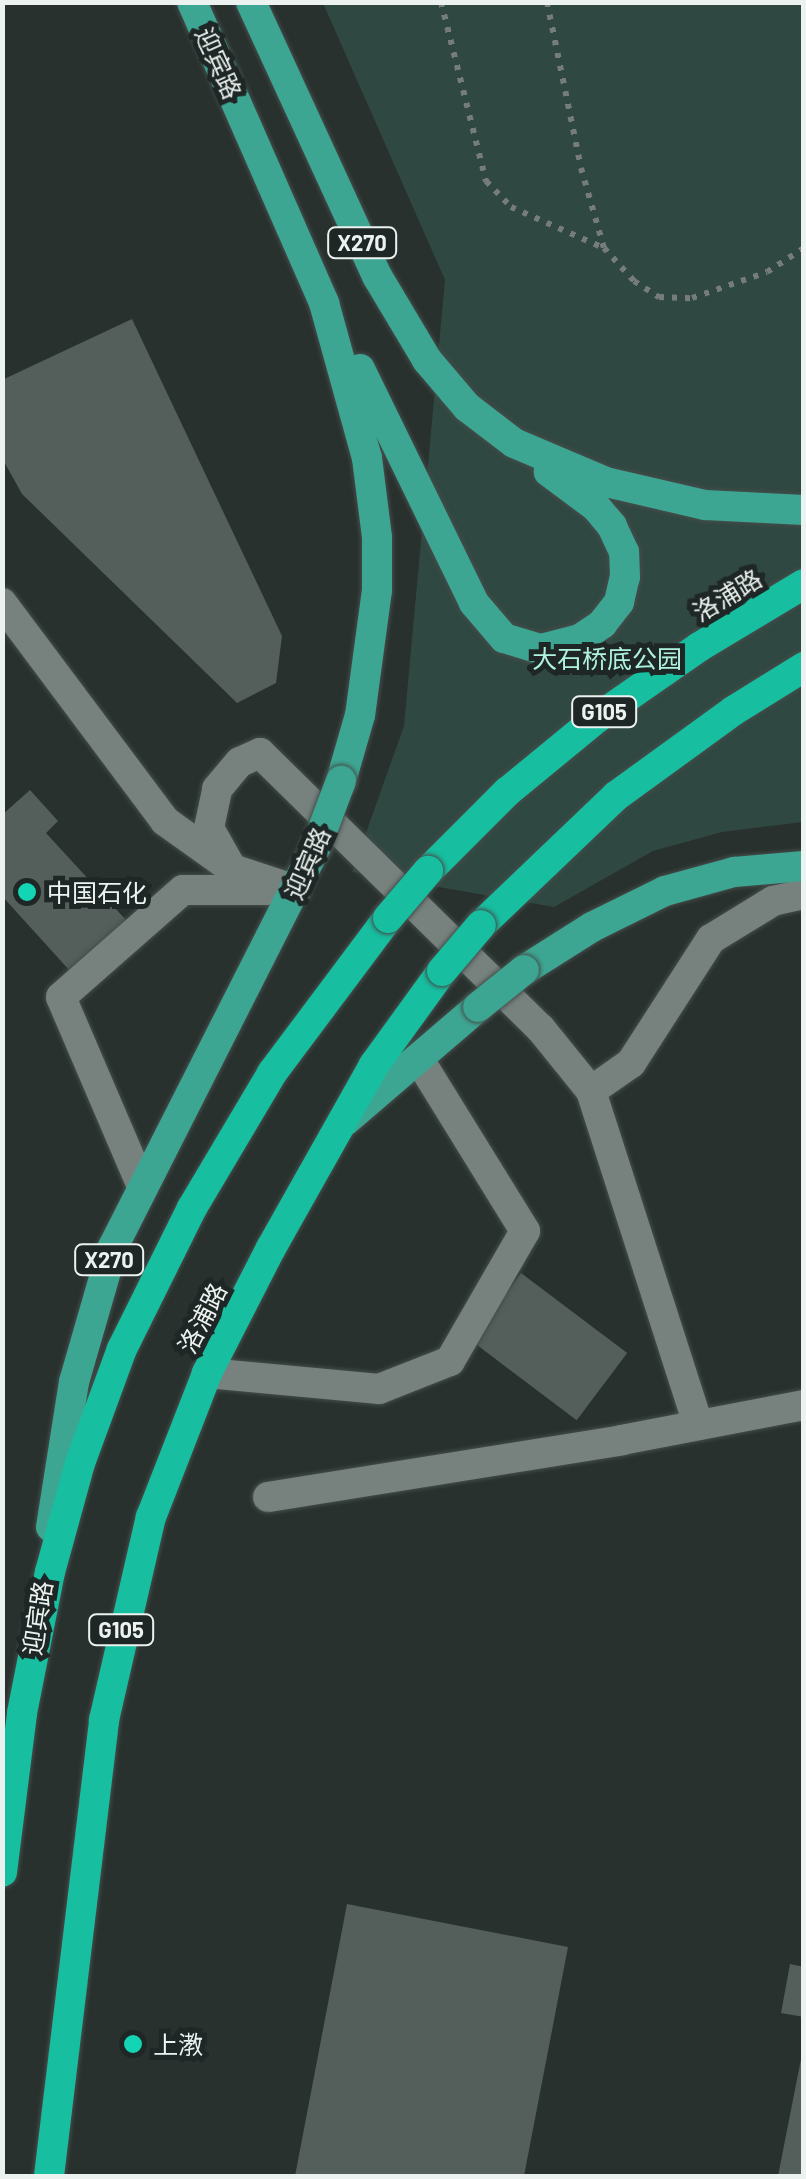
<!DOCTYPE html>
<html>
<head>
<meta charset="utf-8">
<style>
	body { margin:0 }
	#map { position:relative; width:806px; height:2179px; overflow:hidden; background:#28312e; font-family:Barlow,"Noto Sans SC",sans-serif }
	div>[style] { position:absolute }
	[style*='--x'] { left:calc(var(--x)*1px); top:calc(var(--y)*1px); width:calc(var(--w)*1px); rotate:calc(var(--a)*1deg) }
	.green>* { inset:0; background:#304842 }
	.building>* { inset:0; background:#545e5b; transform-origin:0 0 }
	.path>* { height:6px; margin-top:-3px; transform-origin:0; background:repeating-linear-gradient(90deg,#757c7a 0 5px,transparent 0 13px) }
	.roads { filter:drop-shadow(0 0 2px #454d4b) drop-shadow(0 0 2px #454d4b) }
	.minor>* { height:30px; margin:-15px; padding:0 15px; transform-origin:15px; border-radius:15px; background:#77827e }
	.major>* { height:30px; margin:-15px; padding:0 15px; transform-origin:15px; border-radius:15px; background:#3da692 }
	.highway>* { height:30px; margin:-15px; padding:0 15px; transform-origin:15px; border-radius:15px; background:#17bea0 }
	.bridges { filter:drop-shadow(0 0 2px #454d4b) drop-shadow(0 0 2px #454d4b) }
	.major-bridge>* { height:30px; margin:-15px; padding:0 15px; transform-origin:15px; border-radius:15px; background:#3da692 }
	.highway-bridge>* { height:30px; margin:-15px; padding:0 15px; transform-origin:15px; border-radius:15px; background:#17bea0 }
	.dots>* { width:28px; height:28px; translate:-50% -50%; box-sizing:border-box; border:5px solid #1e2725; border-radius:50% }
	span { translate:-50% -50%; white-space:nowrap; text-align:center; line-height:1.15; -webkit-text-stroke:10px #1e2725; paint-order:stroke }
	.shield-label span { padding:2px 8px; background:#1e2725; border:2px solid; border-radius:8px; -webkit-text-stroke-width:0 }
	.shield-label { font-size:22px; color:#ecf2f0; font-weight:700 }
	.street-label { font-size:25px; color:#ecf2f0 }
	.park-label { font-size:25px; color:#aef2df }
	.poi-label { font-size:25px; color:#ecf2f0 }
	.left { translate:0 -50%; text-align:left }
	.frame { position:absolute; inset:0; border:5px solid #ecf2f0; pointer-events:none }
</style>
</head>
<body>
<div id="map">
	<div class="green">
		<i style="clip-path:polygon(323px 3px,803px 3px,803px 822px,722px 832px,653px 851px,554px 907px,352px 872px,404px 726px,445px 280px)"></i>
	</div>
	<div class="building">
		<i style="clip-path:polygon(132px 319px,282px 636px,276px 683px,237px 703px,22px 494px,2px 458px,2px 380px)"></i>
		<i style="clip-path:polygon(30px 790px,58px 821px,46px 833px,126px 920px,70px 971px,2px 896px,2px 815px)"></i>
		<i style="left:521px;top:1273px;width:133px;height:84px;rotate:37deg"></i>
		<i style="clip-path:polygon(347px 1904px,568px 1947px,524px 2176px,295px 2176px)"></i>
		<i style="clip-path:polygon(790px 1964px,804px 1967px,804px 2017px,781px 2013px)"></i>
		<i style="clip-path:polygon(802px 2054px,804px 2176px,778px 2176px)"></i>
	</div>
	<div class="path">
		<i style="--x:441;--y:2;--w:185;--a:75.9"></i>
		<i style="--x:486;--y:181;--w:36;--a:46"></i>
		<i style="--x:511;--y:207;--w:102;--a:23.8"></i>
		<i style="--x:547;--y:2;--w:169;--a:78.4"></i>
		<i style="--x:581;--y:168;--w:83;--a:74"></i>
		<i style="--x:604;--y:248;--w:45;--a:47.7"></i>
		<i style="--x:634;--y:281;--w:30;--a:33"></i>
		<i style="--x:659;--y:297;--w:33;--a:2"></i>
		<i style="--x:692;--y:298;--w:79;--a:-19.1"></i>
		<i style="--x:767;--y:272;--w:44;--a:-33"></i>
	</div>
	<div class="roads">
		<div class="minor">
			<i style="--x:2;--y:603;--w:272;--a:53.2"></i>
			<i style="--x:165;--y:821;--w:74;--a:35.6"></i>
			<i style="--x:296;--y:890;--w:67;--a:-161.8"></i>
			<i style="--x:232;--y:869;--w:47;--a:-119.3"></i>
			<i style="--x:209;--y:828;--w:40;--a:-78"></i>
			<i style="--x:217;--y:789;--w:35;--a:-50"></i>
			<i style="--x:240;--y:762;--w:22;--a:-24"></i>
			<i style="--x:260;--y:753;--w:394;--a:44.5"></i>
			<i style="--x:541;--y:1029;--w:80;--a:51.1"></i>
			<i style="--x:591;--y:1091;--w:351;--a:72.2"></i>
			<i style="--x:591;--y:1091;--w:49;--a:-35"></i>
			<i style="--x:631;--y:1063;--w:148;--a:-57.2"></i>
			<i style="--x:711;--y:939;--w:73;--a:-31.5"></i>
			<i style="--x:773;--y:901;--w:32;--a:-13"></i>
			<i style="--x:141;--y:1184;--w:203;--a:-113.2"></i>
			<i style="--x:61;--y:997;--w:162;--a:-41.3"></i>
			<i style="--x:183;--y:890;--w:85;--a:0"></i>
			<i style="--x:207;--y:1373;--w:173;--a:5.3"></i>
			<i style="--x:379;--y:1389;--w:76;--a:-21.5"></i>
			<i style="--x:450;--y:1361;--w:150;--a:-60"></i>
			<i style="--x:525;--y:1231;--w:203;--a:-121.7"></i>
			<i style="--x:268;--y:1497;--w:359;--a:-9.1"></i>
			<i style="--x:622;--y:1440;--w:185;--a:-10.9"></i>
		</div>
		<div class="major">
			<i style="--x:192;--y:2;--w:329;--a:66.3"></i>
			<i style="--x:324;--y:303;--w:161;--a:74.5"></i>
			<i style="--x:367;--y:458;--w:80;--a:82.8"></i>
			<i style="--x:377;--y:537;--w:53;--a:90"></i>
			<i style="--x:377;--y:590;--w:126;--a:97.7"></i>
			<i style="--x:360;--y:715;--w:69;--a:106.1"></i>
			<i style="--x:251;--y:2;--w:302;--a:65.3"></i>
			<i style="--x:377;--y:276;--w:98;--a:59.2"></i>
			<i style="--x:427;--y:360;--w:62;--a:49.6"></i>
			<i style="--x:467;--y:407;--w:59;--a:37.5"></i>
			<i style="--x:514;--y:443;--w:100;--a:23"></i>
			<i style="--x:606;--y:482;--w:102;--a:13.1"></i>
			<i style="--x:705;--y:505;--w:99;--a:2.9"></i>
			<i style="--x:360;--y:369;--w:260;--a:64"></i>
			<i style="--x:474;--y:603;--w:46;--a:49.4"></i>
			<i style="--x:504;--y:638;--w:39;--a:17"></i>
			<i style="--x:541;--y:649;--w:40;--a:-14.4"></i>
			<i style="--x:580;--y:639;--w:27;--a:-34"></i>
			<i style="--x:602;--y:624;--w:28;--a:-52"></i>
			<i style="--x:619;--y:602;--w:26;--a:-77"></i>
			<i style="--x:625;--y:577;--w:25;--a:-92"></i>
			<i style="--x:624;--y:552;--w:29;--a:-115"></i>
			<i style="--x:612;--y:526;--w:25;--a:-130"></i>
			<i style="--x:596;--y:507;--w:59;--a:-143.3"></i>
			<i style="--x:524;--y:970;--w:80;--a:-32.3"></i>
			<i style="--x:592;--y:927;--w:81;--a:-26.3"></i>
			<i style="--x:665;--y:891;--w:72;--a:-15.4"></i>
			<i style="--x:734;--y:872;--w:70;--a:-4.9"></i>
			<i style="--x:345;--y:1121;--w:175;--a:-40.6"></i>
			<i style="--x:51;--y:1527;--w:147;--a:-81"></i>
			<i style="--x:74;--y:1382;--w:141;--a:-73.9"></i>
			<i style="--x:113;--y:1247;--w:449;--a:-63.1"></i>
		</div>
		<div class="highway">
			<i style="--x:428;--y:871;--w:112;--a:-45"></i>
			<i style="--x:507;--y:792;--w:117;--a:-39.4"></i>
			<i style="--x:597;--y:718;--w:124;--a:-34.8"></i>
			<i style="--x:699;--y:647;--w:122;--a:-31"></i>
			<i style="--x:481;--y:925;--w:187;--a:-43.7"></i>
			<i style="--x:616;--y:796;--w:145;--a:-36"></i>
			<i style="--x:733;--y:711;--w:84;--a:-31.8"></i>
			<i style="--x:2;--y:1872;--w:160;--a:-82.8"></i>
			<i style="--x:22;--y:1713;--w:144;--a:-78.8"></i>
			<i style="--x:50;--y:1572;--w:113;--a:-74.6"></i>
			<i style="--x:80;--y:1463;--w:121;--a:-69.8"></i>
			<i style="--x:122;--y:1349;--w:157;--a:-63.6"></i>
			<i style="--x:192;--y:1208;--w:157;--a:-59.3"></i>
			<i style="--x:272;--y:1073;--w:194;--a:-53.2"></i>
			<i style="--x:49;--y:2176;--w:459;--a:-83.1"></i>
			<i style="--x:104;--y:1720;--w:208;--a:-77"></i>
			<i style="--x:151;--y:1517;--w:155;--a:-68.7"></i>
			<i style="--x:207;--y:1373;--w:140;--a:-62.9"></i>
			<i style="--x:271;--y:1248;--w:210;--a:-60.6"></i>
			<i style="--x:374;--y:1065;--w:116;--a:-54.1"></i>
		</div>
	</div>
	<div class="bridges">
		<div class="major-bridge">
			<i style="--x:316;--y:847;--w:71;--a:-69.3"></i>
			<i style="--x:478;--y:1007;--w:59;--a:-38.8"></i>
		</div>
		<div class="highway-bridge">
			<i style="--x:388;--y:918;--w:62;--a:-49.6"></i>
			<i style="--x:442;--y:971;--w:60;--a:-49.7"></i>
		</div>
	</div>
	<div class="dots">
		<i style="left:27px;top:892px;background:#14d5b3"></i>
		<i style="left:133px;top:2044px;background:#14d5b3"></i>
	</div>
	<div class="shield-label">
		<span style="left:362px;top:243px">X270</span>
		<span style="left:604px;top:712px">G105</span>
		<span style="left:109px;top:1260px">X270</span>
		<span style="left:121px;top:1630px">G105</span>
	</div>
	<div class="street-label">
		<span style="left:219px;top:63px;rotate:66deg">迎宾路</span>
		<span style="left:727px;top:595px;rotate:-31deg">洛浦路</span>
		<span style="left:307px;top:863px;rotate:-66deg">迎宾路</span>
		<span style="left:202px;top:1318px;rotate:-63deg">洛浦路</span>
		<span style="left:37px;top:1618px;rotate:-81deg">迎宾路</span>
	</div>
	<div class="park-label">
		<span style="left:607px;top:658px">大石桥底公园</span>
	</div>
	<div class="poi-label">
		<span class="left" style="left:47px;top:892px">中国石化</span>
		<span class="left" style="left:153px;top:2044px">上漖</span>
	</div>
	<div class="frame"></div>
</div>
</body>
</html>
